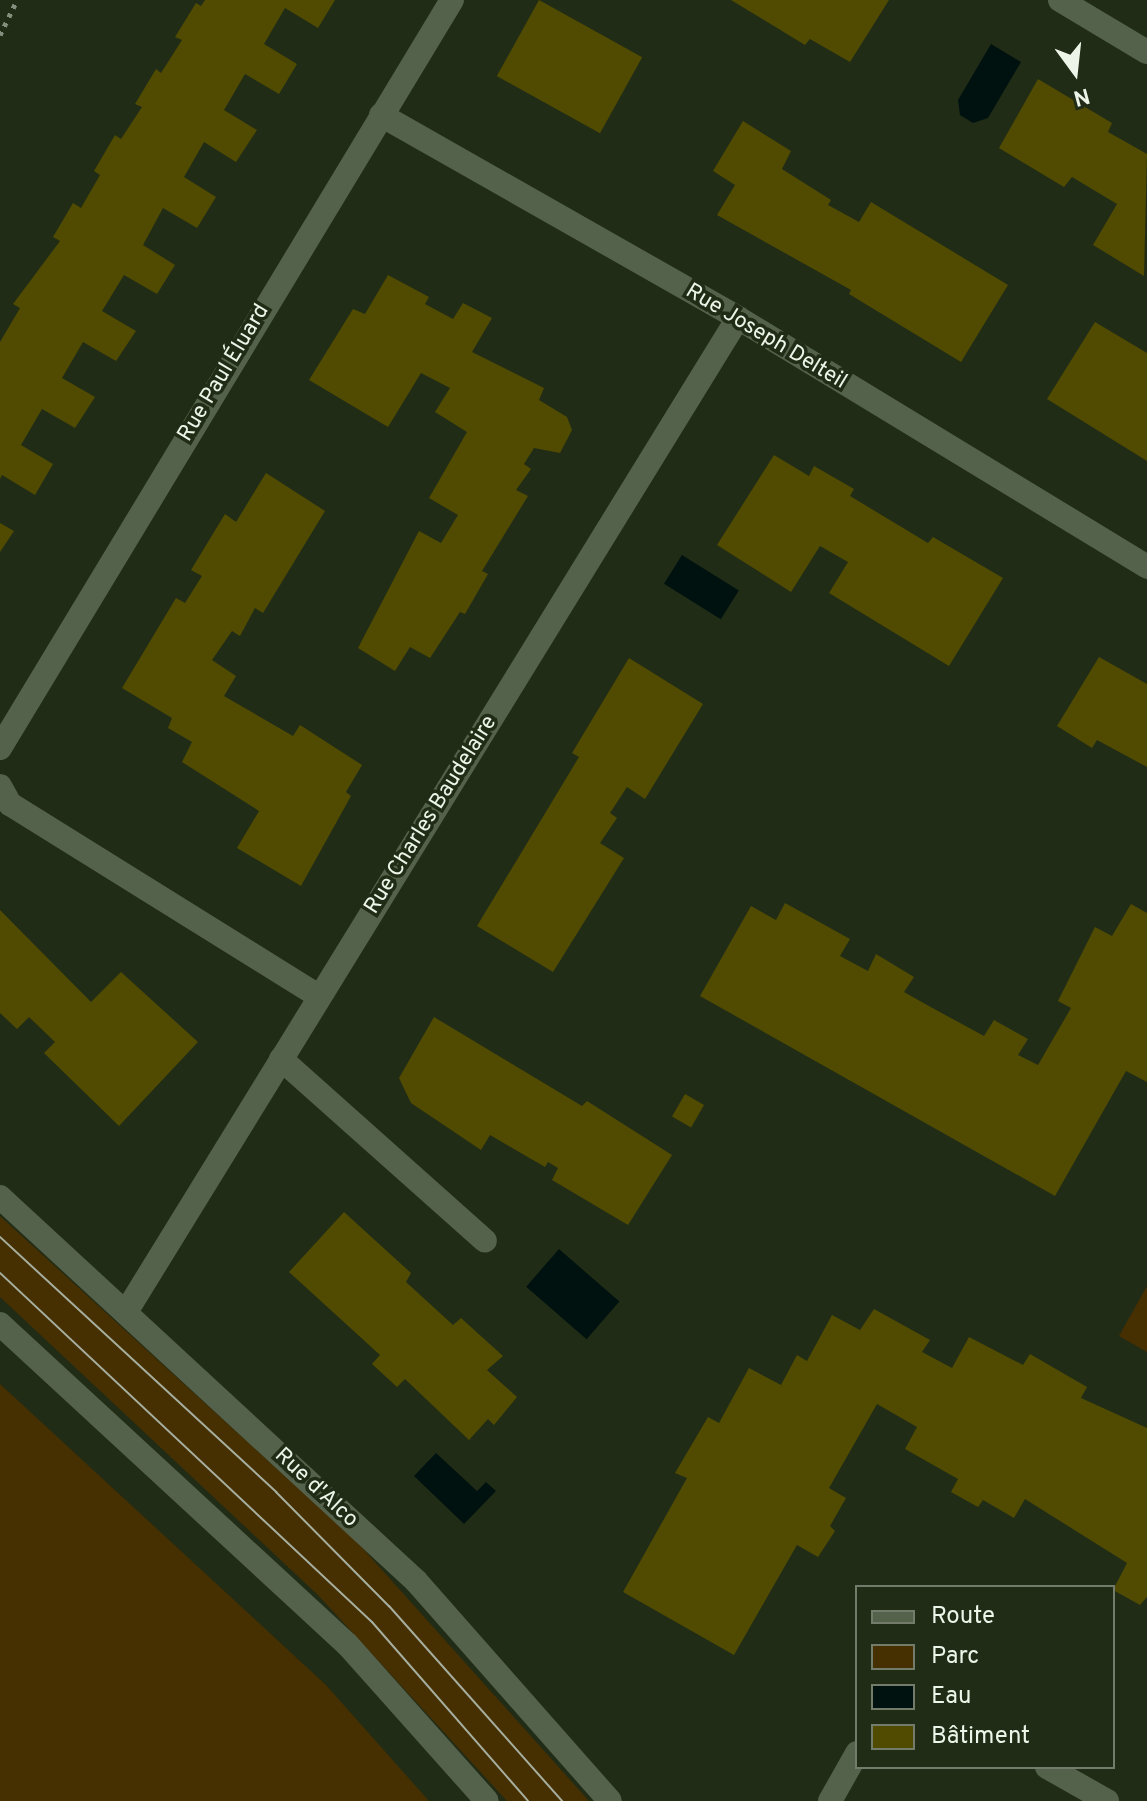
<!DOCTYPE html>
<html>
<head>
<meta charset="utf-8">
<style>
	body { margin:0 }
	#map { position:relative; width:1147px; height:1801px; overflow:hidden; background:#212c17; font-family:Overpass,sans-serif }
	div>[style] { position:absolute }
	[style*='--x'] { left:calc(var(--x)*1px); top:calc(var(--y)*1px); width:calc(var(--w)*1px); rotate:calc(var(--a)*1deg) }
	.green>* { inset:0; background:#462f00 }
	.water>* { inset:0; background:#00120f; transform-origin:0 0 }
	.building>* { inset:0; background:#504b00; transform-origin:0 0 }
	.path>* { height:5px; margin-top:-2.5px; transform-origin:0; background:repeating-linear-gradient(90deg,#848e7d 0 4px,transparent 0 10px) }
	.lane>* { height:24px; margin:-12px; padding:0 12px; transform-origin:12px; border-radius:12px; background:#55624b }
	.street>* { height:24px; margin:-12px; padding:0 12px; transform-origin:12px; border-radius:12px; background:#55624b }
	.secondary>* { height:24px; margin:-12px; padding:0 12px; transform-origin:12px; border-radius:12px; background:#55624b }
	.tram>* { height:2px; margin:-1px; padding:0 1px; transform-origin:1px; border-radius:1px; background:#a6af9f }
	span { translate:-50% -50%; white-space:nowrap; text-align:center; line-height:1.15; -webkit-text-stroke:7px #212c17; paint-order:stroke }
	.street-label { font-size:22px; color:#edf5e8 }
	.legend { position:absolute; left:855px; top:1585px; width:260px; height:184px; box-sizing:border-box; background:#212c17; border:2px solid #737c6b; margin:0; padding:10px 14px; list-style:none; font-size:24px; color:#edf5e8 }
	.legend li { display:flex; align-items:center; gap:16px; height:40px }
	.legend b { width:40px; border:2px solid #737c6b }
	.north { position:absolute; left:1035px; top:32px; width:80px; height:80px; -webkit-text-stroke:6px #212c17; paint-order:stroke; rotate:165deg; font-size:22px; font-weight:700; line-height:32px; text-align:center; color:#edf5e8 }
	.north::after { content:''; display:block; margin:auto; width:28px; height:36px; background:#edf5e8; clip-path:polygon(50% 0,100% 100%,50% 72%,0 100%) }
</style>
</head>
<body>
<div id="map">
	<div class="green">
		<i style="clip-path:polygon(0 1216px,357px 1542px,589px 1801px,507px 1801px,318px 1595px,0 1297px)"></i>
		<i style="clip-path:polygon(1147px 1286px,1147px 1352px,1119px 1336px)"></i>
		<i style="clip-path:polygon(0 1384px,326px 1685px,429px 1801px,0 1801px)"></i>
	</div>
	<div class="water">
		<i style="clip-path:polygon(991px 44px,1021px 62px,988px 118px,973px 123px,960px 115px,958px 100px)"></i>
		<i style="left:682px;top:555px;width:67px;height:34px;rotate:32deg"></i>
		<i style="left:559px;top:1249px;width:80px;height:50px;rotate:41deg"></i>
		<i style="clip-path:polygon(436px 1453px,477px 1491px,486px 1482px,496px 1491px,464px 1524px,414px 1476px)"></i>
	</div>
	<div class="building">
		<i style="clip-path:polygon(205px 0,335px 0,318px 28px,285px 8px,264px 44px,297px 64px,279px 94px,245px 74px,224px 110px,257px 130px,236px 162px,204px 142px,184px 177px,216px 197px,197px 228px,163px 208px,143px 245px,175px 265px,157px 294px,124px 275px,102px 311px,136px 331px,116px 361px,83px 342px,62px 378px,95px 397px,75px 428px,42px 409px,21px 445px,53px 464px,35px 495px,2px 475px,0 479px,0 342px,20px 308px,13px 304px,60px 241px,53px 237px,73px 203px,81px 208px,100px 175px,94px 171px,115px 135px,121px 139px,142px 107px,135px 104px,156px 69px,161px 73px,182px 40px,175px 37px,196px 3px,201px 6px)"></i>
		<i style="left:539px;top:0;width:118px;height:87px;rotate:29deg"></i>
		<i style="clip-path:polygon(731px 0,889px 0,850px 62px,810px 39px,805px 45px)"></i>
		<i style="clip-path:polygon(1038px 79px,1112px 123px,1108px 132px,1147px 154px,1144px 276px,1093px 245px,1117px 204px,1072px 177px,1064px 187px,999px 148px)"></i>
		<i style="clip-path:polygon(743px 121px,791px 151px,782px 169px,831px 200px,828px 205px,859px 222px,871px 202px,1008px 285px,961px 362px,849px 294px,851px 290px,717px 215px,735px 185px,713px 171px)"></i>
		<i style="clip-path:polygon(388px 275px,429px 297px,425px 304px,453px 319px,463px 303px,492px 318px,472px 352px,544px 388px,539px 400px,567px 417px,572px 430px,560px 453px,534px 448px,524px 464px,531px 469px,516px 490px,528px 496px,482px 571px,488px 574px,465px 614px,460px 612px,430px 658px,410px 647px,395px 671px,358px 648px,419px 531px,441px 543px,458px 515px,429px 498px,467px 432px,435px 412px,450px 388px,421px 373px,388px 427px,309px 380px,353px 309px,365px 314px)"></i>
		<i style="clip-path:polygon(1095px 322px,1147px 353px,1147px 461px,1047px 399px)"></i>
		<i style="clip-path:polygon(774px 455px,809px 476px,814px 466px,854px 489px,850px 496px,928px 543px,933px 537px,1003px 578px,949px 666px,829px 593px,848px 562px,820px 546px,791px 592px,717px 545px)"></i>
		<i style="clip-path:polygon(266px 473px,325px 511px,263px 613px,255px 608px,240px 636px,232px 631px,212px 660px,236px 676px,224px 696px,293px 736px,300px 725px,362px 765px,346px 792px,351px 796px,301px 886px,237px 848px,259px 811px,182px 762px,192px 742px,168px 728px,172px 718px,122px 688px,176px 598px,185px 603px,202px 576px,191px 570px,225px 514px,236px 522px)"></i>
		<i style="clip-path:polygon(0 523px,14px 531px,0 552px)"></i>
		<i style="clip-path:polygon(1099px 657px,1147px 684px,1147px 767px,1097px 740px,1092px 748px,1057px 726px)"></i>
		<i style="clip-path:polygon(629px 658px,703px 704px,645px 799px,627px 787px,610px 813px,617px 818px,600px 843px,624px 858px,553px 972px,477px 926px,579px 757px,572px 753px)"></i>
		<i style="clip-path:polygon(785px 903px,850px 939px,840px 956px,868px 971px,876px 954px,914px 977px,904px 992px,927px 1005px,984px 1036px,994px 1020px,1028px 1039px,1018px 1055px,1038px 1065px,1071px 1008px,1058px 1001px,1095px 927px,1112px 936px,1131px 904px,1147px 913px,1147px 1082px,1126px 1071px,1055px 1196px,700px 996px,751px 906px,776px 920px)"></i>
		<i style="clip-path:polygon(0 910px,91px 1002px,121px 972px,198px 1042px,119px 1126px,44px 1053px,55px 1042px,29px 1017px,17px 1029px,0 1013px)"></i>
		<i style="clip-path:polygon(434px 1017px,582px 1106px,587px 1101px,672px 1155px,628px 1225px,552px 1180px,558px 1168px,548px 1162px,545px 1167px,490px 1135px,481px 1150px,411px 1103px,399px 1078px)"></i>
		<i style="left:685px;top:1094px;width:22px;height:26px;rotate:30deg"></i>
		<i style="clip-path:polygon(344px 1212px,411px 1273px,406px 1282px,453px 1325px,461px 1318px,503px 1356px,487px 1370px,517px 1397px,494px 1425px,488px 1419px,469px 1440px,405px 1379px,397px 1387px,372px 1364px,380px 1355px,289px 1272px)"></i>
		<i style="clip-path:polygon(874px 1309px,930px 1340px,922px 1352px,952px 1368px,969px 1337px,1023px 1365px,1030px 1354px,1087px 1387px,1081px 1398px,1147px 1428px,1147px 1597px,1140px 1605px,1113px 1590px,1127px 1563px,1025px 1499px,1014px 1518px,983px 1500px,978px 1507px,951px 1492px,958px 1479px,905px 1449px,917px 1427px,877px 1404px,829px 1488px,846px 1498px,830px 1526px,835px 1531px,818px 1557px,797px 1545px,734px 1655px,623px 1592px,687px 1478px,675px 1473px,708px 1417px,719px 1423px,749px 1368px,781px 1385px,797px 1355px,807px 1361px,832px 1315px,860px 1330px)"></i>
	</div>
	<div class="path">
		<i style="--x:0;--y:35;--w:39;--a:-64"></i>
	</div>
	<div class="lane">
		<i style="--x:1047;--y:1767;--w:69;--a:29.5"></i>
		<i style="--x:830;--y:1801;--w:55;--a:-60.6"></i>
	</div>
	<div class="street">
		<i style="--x:1060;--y:0;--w:101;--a:30.9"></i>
		<i style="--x:381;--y:115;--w:411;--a:29.6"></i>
		<i style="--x:738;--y:318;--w:479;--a:31.3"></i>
		<i style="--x:0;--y:748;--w:874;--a:-58.86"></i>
		<i style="--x:0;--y:786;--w:21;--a:61"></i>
		<i style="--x:10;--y:804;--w:364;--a:31.9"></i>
		<i style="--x:281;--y:1059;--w:273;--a:41.7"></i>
		<i style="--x:126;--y:1312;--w:1167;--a:-58.38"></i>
	</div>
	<div class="secondary">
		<i style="--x:0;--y:1197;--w:566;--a:42.71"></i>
		<i style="--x:416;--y:1581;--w:293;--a:48.6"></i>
		<i style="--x:0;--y:1324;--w:472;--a:42.7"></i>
		<i style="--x:347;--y:1644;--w:210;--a:48.3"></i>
	</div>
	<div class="tram">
		<i style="--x:0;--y:1237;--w:376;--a:42.7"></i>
		<i style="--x:276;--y:1492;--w:161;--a:45.3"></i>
		<i style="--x:389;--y:1606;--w:261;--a:48.4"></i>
		<i style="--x:0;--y:1273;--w:510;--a:43.17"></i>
		<i style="--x:372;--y:1622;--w:237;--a:48.9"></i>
	</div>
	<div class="street-label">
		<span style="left:766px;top:337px;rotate:31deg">Rue Joseph Delteil</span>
		<span style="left:224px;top:373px;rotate:-59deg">Rue Paul Éluard</span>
		<span style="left:431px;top:815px;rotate:-58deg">Rue Charles Baudelaire</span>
		<span style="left:316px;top:1488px;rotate:43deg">Rue d'Alco</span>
	</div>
	<ul class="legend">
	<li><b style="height:10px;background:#55624b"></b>Route</li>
	<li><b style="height:22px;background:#462f00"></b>Parc</li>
	<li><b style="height:22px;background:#00120f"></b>Eau</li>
	<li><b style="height:22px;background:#504b00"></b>Bâtiment</li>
	</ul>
	<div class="north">N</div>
</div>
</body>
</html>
